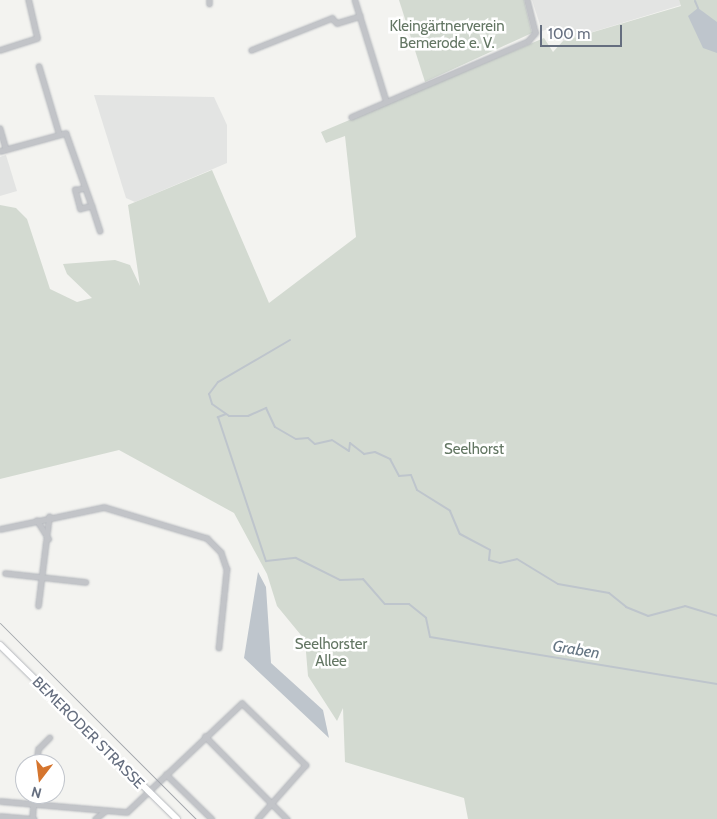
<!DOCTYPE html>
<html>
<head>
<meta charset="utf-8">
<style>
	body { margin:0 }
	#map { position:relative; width:717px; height:819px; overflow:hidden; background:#f3f3f0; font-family:Cabin,sans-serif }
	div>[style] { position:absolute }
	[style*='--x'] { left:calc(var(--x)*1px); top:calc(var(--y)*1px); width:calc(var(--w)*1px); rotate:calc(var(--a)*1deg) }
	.built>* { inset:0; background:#e3e4e3 }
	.green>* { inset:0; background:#d3dad1 }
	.water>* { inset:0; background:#bec5cc }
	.stream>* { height:2px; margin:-1px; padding:0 1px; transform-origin:1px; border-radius:1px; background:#bec5cc }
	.roads { filter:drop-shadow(0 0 1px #b4b7bc) drop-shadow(0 0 1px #b4b7bc) }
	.street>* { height:4.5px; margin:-2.25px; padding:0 2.25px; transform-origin:2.25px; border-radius:2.25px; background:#c2c4c8 }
	.secondary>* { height:6px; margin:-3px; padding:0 3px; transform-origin:3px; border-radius:3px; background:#fff }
	.tram>* { height:1px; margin:-0.5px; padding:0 0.5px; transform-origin:0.5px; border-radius:0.5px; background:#a2a6ac }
	span { translate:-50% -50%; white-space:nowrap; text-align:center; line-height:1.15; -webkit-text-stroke:5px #fff; paint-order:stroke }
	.park-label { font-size:15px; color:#637663 }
	.street-label { font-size:15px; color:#656e7f }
	.water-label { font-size:16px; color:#657583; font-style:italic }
	.north { position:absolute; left:15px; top:754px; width:50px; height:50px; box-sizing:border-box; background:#fff; border:1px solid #c1c5cc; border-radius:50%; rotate:195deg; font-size:14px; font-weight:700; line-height:20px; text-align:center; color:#656e7f }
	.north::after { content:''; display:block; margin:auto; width:18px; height:22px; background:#d5752e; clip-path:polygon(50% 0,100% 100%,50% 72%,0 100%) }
	.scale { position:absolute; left:540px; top:25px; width:82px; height:22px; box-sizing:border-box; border:2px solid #656e7f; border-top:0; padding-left:6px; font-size:15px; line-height:18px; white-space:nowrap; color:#656e7f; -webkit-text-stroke:4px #fff; paint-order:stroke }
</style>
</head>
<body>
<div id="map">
	<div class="built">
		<i style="clip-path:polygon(532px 0,679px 0,681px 5px,563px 41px,559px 26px,542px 31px)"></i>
		<i style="clip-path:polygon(94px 95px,214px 97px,227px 125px,227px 163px,135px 202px,126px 198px)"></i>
		<i style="clip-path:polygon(6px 155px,17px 191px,0 196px,0 157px)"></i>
	</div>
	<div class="green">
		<i style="clip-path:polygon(399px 0,524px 0,532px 33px,425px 82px)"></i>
		<i style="clip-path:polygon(679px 0,717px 0,717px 819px,468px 819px,464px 798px,345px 762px,343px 708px,337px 721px,308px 676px,305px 640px,277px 606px,267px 574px,234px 513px,119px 450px,0 479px,0 205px,16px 208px,27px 219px,50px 289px,77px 302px,92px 298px,67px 274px,63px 264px,115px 260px,130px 265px,140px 286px,128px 205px,212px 170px,269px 303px,356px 237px,345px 136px,326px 143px,321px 132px,544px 38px,553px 52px,563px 41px,681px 6px)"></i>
	</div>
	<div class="water">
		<i style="clip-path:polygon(698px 8px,717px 22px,717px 53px,703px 48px,688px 16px)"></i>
		<i style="clip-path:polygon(258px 572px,266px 587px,271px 663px,323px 710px,329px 738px,244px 658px)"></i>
	</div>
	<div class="stream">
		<i style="--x:695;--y:1;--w:8;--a:67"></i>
		<i style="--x:290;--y:340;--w:83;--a:149.7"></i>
		<i style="--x:218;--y:382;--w:15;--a:127"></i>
		<i style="--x:209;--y:394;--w:10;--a:73"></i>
		<i style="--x:212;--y:404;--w:21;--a:35"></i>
		<i style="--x:229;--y:416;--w:19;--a:0"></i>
		<i style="--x:248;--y:416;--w:20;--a:-24"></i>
		<i style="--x:266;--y:408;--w:21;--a:65"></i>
		<i style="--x:275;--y:427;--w:24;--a:30"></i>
		<i style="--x:296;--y:439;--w:12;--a:-5"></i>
		<i style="--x:308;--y:438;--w:9;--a:41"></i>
		<i style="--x:315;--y:444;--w:17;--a:-13"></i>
		<i style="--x:332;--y:440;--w:20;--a:33"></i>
		<i style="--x:349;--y:451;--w:8;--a:-83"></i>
		<i style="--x:350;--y:443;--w:18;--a:38"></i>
		<i style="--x:364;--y:454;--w:11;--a:-10"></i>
		<i style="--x:375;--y:452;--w:17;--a:25"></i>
		<i style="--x:390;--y:459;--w:19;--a:62"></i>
		<i style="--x:399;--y:476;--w:12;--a:-5"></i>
		<i style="--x:411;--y:475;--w:16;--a:68"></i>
		<i style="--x:417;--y:490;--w:39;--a:32"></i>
		<i style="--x:450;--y:511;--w:25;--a:67"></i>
		<i style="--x:460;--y:534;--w:34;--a:28"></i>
		<i style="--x:490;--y:550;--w:10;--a:96"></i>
		<i style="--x:489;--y:560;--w:11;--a:15"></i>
		<i style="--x:500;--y:563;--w:17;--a:-13"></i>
		<i style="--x:517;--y:559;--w:48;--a:31.4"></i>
		<i style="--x:558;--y:584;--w:52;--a:10"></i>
		<i style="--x:609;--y:593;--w:22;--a:39"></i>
		<i style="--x:626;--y:607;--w:24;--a:22"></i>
		<i style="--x:648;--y:616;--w:38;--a:-15"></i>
		<i style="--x:685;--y:606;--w:34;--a:17"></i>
		<i style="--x:226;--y:414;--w:9;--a:159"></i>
		<i style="--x:218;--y:417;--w:152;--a:71.6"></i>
		<i style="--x:266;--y:561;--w:30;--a:-6"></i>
		<i style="--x:296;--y:558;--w:49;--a:26.6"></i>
		<i style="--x:340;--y:580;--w:23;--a:-2"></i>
		<i style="--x:363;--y:579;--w:33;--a:49"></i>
		<i style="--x:385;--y:604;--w:24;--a:0"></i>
		<i style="--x:409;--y:604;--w:22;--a:39"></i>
		<i style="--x:426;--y:618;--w:19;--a:78"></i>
		<i style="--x:430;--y:637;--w:291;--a:9.3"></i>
	</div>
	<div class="roads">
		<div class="street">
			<i style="--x:355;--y:0;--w:105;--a:72.8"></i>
			<i style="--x:209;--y:4;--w:4;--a:-90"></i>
			<i style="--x:0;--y:50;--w:39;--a:-18"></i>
			<i style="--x:37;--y:38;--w:39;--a:-103"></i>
			<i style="--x:251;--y:50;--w:87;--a:-21.6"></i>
			<i style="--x:332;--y:18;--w:7;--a:45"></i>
			<i style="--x:337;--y:23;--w:24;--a:-17"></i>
			<i style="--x:39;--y:66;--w:70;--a:73.4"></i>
			<i style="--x:351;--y:117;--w:193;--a:-23.2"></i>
			<i style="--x:528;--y:41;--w:11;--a:-49"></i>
			<i style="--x:535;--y:33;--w:34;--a:-104"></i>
			<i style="--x:0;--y:128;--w:22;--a:74"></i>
			<i style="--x:0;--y:151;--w:68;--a:-15.3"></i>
			<i style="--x:66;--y:133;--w:77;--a:70.4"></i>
			<i style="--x:92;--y:206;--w:12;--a:166"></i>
			<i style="--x:80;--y:209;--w:20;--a:-105"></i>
			<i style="--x:75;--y:190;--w:9;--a:-13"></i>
			<i style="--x:92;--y:206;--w:26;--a:72"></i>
			<i style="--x:37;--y:520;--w:22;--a:58"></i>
			<i style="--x:0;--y:529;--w:106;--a:-11.9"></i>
			<i style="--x:104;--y:507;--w:108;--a:16.8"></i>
			<i style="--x:207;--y:538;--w:20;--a:45"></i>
			<i style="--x:221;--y:552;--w:18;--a:71"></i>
			<i style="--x:227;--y:569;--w:79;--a:95.8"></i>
			<i style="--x:5;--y:573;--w:81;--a:6.3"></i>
			<i style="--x:38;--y:606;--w:90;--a:-83"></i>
			<i style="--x:205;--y:736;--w:117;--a:45.3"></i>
			<i style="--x:36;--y:764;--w:15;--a:-82"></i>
			<i style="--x:38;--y:749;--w:16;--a:-45"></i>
			<i style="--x:166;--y:774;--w:64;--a:44.4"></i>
			<i style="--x:0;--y:801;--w:127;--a:5"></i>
			<i style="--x:127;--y:812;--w:158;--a:-43.5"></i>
			<i style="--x:242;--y:703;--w:89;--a:44.1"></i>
			<i style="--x:306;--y:765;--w:72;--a:131.6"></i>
			<i style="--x:0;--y:816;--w:34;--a:5"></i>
			<i style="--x:32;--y:819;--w:25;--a:-85"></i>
			<i style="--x:95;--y:819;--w:13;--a:-39"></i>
		</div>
		<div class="secondary">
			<i style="--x:0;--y:645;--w:248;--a:44.5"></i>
		</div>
	</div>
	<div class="tram">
		<i style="--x:0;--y:623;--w:277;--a:45"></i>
	</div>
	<div class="park-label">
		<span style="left:447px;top:35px">Kleingärtnerverein<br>Bemerode e. V.</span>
		<span style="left:474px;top:450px">Seelhorst</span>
		<span style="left:331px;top:653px">Seelhorster<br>Allee</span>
	</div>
	<div class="street-label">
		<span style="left:88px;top:733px;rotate:45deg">BEMERODER STRASSE</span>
	</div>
	<div class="water-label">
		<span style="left:576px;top:650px;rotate:9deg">Graben</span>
	</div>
	<div class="north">N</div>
	<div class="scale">100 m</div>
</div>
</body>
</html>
